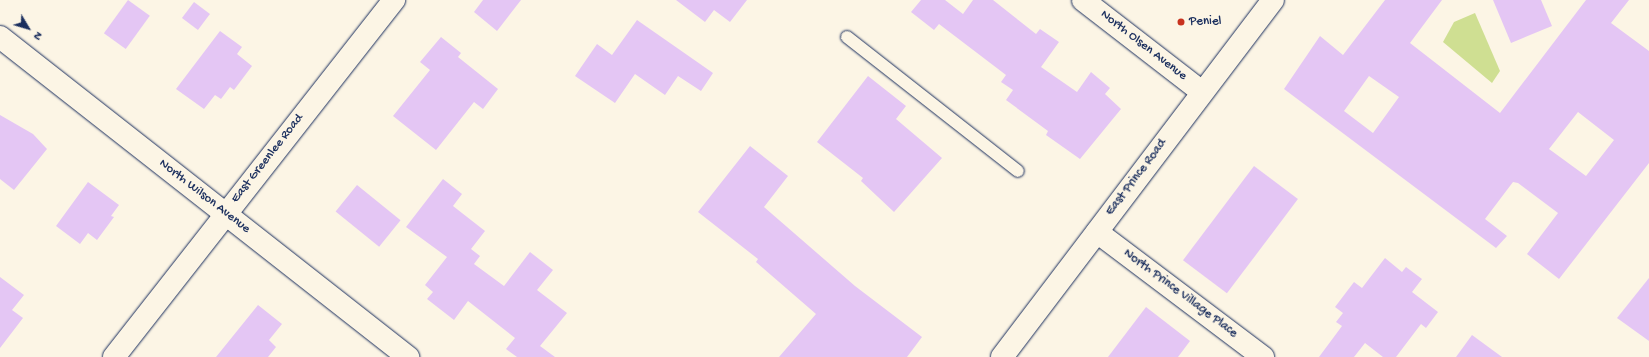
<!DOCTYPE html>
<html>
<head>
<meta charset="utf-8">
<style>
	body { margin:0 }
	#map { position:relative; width:1649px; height:357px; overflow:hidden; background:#fcf5e5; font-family:"Gochi Hand",sans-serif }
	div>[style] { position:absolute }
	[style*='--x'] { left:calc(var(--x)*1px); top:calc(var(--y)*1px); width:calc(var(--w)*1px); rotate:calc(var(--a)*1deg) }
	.green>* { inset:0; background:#cfdf92 }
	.building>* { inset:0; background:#e4c6f4; transform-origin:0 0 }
	.roads { filter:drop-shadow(0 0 1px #1b2f5e) drop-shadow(0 0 1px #1b2f5e) }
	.service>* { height:12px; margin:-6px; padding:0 6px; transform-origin:6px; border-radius:6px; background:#fcf5e5 }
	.minor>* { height:22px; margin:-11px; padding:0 11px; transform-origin:11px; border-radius:11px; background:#fcf5e5 }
	.secondary>* { height:22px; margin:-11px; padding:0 11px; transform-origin:11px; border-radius:11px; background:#fcf5e5 }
	.dots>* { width:11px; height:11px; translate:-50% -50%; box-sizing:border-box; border:2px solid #fcf5e5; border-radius:50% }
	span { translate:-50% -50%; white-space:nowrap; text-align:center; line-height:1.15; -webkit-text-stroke:3.5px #fcf5e5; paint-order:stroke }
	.poi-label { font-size:13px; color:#1b2f5e }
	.left { translate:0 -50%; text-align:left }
	.street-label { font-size:13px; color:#1b2f5e }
	.north { position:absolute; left:8px; top:8px; width:40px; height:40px; -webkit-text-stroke:3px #fcf5e5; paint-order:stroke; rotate:128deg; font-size:11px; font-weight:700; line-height:16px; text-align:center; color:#1b2f5e }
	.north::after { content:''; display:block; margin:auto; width:14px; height:18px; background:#1b2f5e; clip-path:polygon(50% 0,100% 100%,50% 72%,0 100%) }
</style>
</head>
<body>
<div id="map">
	<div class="green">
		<i style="clip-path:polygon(1475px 13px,1500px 71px,1492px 83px,1443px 42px,1454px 22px)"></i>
	</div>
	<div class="building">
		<i style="left:128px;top:0;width:27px;height:41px;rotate:36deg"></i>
		<i style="clip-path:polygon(483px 0,521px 0,497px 31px,474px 12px)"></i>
		<i style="clip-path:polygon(676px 0,747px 0,730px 22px,714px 10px,705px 22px)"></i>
		<i style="clip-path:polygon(921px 0,945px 0,963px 14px,973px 0,993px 0,1036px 34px,1040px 29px,1059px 42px,1041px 67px,1077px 92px,1091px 72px,1110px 88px,1105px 94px,1121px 109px,1080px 159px,1046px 135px,1048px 131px,1006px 100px,1013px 90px,1001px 82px,1006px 75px,939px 24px,934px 30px,911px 12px)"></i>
		<i style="clip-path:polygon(evenodd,1385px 0,1442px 0,1410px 43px,1500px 113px,1586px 0,1629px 0,1611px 23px,1649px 51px,1649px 163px,1559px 279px,1527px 254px,1558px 213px,1518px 183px,1513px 182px,1485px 219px,1507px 236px,1496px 248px,1284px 89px,1320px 36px,1343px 55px,1385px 0,1369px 76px,1399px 97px,1373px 133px,1344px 111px,1369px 76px,1385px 0,1578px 112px,1614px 140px,1586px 176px,1549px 149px,1578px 112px)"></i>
		<i style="clip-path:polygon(1493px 0,1541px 0,1552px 26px,1511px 43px)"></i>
		<i style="left:194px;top:2px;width:20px;height:20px;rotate:37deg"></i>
		<i style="clip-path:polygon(637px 20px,713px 73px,701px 91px,678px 76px,665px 95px,635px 74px,615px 103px,575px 76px,597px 44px,612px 55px)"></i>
		<i style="clip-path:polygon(220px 31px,242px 47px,237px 54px,252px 66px,234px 90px,230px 87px,221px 99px,215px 95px,204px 109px,176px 89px)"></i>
		<i style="clip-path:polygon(441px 37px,461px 53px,458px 57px,498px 89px,483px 109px,474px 102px,436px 150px,393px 116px,430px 70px,420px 62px)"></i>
		<i style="clip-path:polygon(868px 76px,906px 106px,896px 119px,942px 158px,894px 212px,861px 181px,863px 178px,817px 142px)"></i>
		<i style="clip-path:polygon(0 115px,33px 134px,47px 149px,14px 190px,0 179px)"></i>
		<i style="clip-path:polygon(750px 146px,788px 176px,764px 207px,855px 286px,922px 337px,907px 357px,779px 357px,816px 314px,756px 262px,758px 259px,698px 212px)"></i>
		<i style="left:1254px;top:166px;width:55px;height:118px;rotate:37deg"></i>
		<i style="clip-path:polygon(443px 179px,462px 194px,453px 206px,485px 231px,471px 249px,480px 256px,474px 264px,504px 286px,530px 252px,553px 270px,537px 290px,567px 313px,540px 346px,555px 357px,517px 357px,506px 349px,515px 338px,468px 301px,454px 320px,427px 299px,433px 292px,425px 285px,447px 257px,406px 227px)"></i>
		<i style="clip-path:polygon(88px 182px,119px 205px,111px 216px,114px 217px,97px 240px,88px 233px,80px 244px,56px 226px)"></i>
		<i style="left:357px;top:185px;width:56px;height:34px;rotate:39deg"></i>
		<i style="clip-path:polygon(1385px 258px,1402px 272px,1406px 267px,1422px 279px,1412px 292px,1438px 312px,1426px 328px,1421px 324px,1396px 357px,1383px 357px,1365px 343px,1354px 357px,1319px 357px,1342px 326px,1336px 322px,1343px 313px,1335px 307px,1354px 282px,1362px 288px)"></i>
		<i style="clip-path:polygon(0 277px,24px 295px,12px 310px,23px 318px,0 348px)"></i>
		<i style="clip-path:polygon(1649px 278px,1649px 341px,1617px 318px)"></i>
		<i style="clip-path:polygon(258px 305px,282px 324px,269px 340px,276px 347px,268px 357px,216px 357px)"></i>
		<i style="clip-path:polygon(1146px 307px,1190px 341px,1178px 357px,1108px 357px)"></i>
		<i style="clip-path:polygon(1472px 335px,1502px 357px,1456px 357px)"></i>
	</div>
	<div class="roads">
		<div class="service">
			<i style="--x:847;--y:37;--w:217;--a:38.1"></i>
		</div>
		<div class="minor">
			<i style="--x:1083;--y:0;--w:150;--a:37.7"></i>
			<i style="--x:0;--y:37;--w:519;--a:38.11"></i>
			<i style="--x:1097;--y:232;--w:208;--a:37"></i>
			<i style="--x:114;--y:357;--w:454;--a:-51.9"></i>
		</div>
		<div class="secondary">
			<i style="--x:1002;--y:357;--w:448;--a:-52.8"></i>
		</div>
	</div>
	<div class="dots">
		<i style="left:1181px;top:22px;background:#c8321e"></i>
	</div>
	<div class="poi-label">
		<span class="left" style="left:1189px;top:22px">Peniel</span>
	</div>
	<div class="street-label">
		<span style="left:1143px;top:46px;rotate:38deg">North Olsen Avenue</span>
		<span style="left:268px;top:159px;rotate:-52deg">East Greenlee Road</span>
		<span style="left:1137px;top:178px;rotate:-53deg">East Prince Road</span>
		<span style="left:204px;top:197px;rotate:38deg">North Wilson Avenue</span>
		<span style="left:1180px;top:294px;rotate:37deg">North Prince Village Place</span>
	</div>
	<div class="north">N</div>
</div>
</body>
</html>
